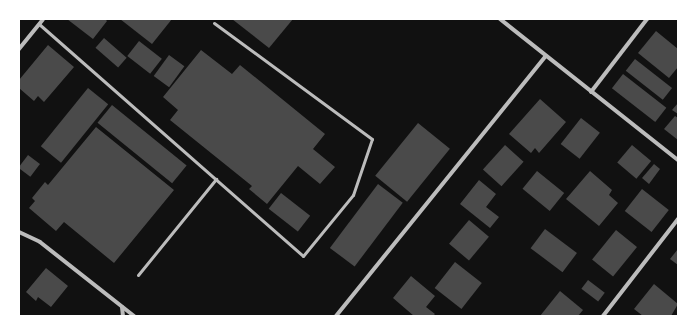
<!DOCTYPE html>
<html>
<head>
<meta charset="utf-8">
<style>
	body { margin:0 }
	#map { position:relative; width:697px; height:335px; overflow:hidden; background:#111; font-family:"DM Sans",sans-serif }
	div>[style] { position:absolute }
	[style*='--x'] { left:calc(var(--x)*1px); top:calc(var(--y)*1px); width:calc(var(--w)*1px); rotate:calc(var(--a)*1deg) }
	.building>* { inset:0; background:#4a4a4a; transform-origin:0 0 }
	.service>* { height:3px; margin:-1.5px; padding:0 1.5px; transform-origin:1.5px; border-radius:1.5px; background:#bcbcbc }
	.minor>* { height:4px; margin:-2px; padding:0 2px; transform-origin:2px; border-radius:2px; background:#bcbcbc }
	span { translate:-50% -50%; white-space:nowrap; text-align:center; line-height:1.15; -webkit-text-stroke:4px #fff; paint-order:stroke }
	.frame { position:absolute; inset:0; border:20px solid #fff; pointer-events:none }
</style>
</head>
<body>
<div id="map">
	<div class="building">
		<i style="clip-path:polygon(67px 19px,105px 19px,107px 21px,93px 39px)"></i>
		<i style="clip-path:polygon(120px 19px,172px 19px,152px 44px)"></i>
		<i style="clip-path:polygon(232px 19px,293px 19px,269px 48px)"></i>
		<i style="clip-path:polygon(656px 31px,678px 49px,678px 67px,669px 78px,638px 53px)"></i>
		<i style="left:104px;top:38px;width:30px;height:13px;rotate:41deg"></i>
		<i style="left:139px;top:41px;width:29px;height:19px;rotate:38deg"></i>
		<i style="clip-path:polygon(48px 45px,74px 67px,44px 102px,38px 96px,34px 101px,19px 88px,19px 80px)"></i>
		<i style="clip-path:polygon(201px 50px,232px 74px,240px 65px,325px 134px,313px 149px,335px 167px,320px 184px,298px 166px,267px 204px,249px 189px,252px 186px,170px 120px,178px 110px,163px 97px)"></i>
		<i style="left:169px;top:55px;width:19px;height:26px;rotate:36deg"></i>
		<i style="left:635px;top:59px;width:47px;height:15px;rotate:38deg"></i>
		<i style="left:623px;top:74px;width:55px;height:18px;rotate:38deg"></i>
		<i style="left:88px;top:88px;width:26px;height:75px;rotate:39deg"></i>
		<i style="clip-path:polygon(540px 99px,566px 122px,539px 153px,535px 148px,531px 153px,509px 134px)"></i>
		<i style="clip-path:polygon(678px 103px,678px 114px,672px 110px)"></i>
		<i style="left:112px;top:105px;width:96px;height:23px;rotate:39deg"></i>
		<i style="clip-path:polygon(675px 116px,678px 118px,678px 140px,664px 129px)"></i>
		<i style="left:581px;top:118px;width:24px;height:33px;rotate:38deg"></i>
		<i style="left:418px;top:123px;width:41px;height:68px;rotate:39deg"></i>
		<i style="clip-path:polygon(96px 127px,174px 190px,114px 263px,64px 222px,56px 231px,29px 208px,35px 201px,32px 198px,45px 182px,48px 185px)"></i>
		<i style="left:505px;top:145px;width:25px;height:33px;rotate:42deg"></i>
		<i style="left:632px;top:145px;width:25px;height:23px;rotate:40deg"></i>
		<i style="left:28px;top:155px;width:15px;height:16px;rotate:37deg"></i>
		<i style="clip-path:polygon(654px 164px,660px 169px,649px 184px,642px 178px)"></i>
		<i style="left:537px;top:171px;width:35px;height:23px;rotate:39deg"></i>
		<i style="clip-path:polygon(590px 171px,612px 190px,609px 195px,618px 203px,599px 226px,566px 199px)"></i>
		<i style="clip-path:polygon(479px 180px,496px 194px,486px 207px,499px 217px,490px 228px,460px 204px)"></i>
		<i style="left:378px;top:184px;width:31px;height:80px;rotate:37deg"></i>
		<i style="left:642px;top:189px;width:34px;height:28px;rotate:38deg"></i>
		<i style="left:281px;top:193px;width:37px;height:20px;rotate:38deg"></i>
		<i style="left:469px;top:220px;width:26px;height:31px;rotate:40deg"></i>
		<i style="left:545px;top:229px;width:40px;height:24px;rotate:37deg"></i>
		<i style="left:616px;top:230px;width:27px;height:38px;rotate:39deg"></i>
		<i style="clip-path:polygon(678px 249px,678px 265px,670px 259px)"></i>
		<i style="left:455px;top:262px;width:34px;height:33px;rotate:38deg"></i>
		<i style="clip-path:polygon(46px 268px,68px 286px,51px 307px,38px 297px,36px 301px,26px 292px)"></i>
		<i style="clip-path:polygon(411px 276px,435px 296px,426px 307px,435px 314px,433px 316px,414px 316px,393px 298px)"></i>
		<i style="left:588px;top:280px;width:21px;height:11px;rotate:37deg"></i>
		<i style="clip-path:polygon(654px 284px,678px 304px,671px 316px,643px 316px,634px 309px)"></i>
		<i style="clip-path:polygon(560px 291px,583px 310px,578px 316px,540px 316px)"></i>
	</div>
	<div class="service">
		<i style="--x:39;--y:24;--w:351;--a:41.3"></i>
		<i style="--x:303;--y:256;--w:79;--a:-50.7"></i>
		<i style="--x:353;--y:195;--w:59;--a:-71.3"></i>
		<i style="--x:372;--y:139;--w:196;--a:-143.7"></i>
		<i style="--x:138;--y:275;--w:124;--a:-50.9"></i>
	</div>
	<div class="minor">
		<i style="--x:500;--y:19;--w:227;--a:38.4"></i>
		<i style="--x:19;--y:49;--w:38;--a:-51"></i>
		<i style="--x:591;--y:92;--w:92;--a:-52.5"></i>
		<i style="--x:19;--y:232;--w:23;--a:25"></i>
		<i style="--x:40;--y:242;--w:120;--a:38.2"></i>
		<i style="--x:122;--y:307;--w:9;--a:84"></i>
		<i style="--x:336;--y:316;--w:334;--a:-51.1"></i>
		<i style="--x:603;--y:316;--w:123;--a:-52.3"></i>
	</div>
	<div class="frame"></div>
</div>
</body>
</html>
